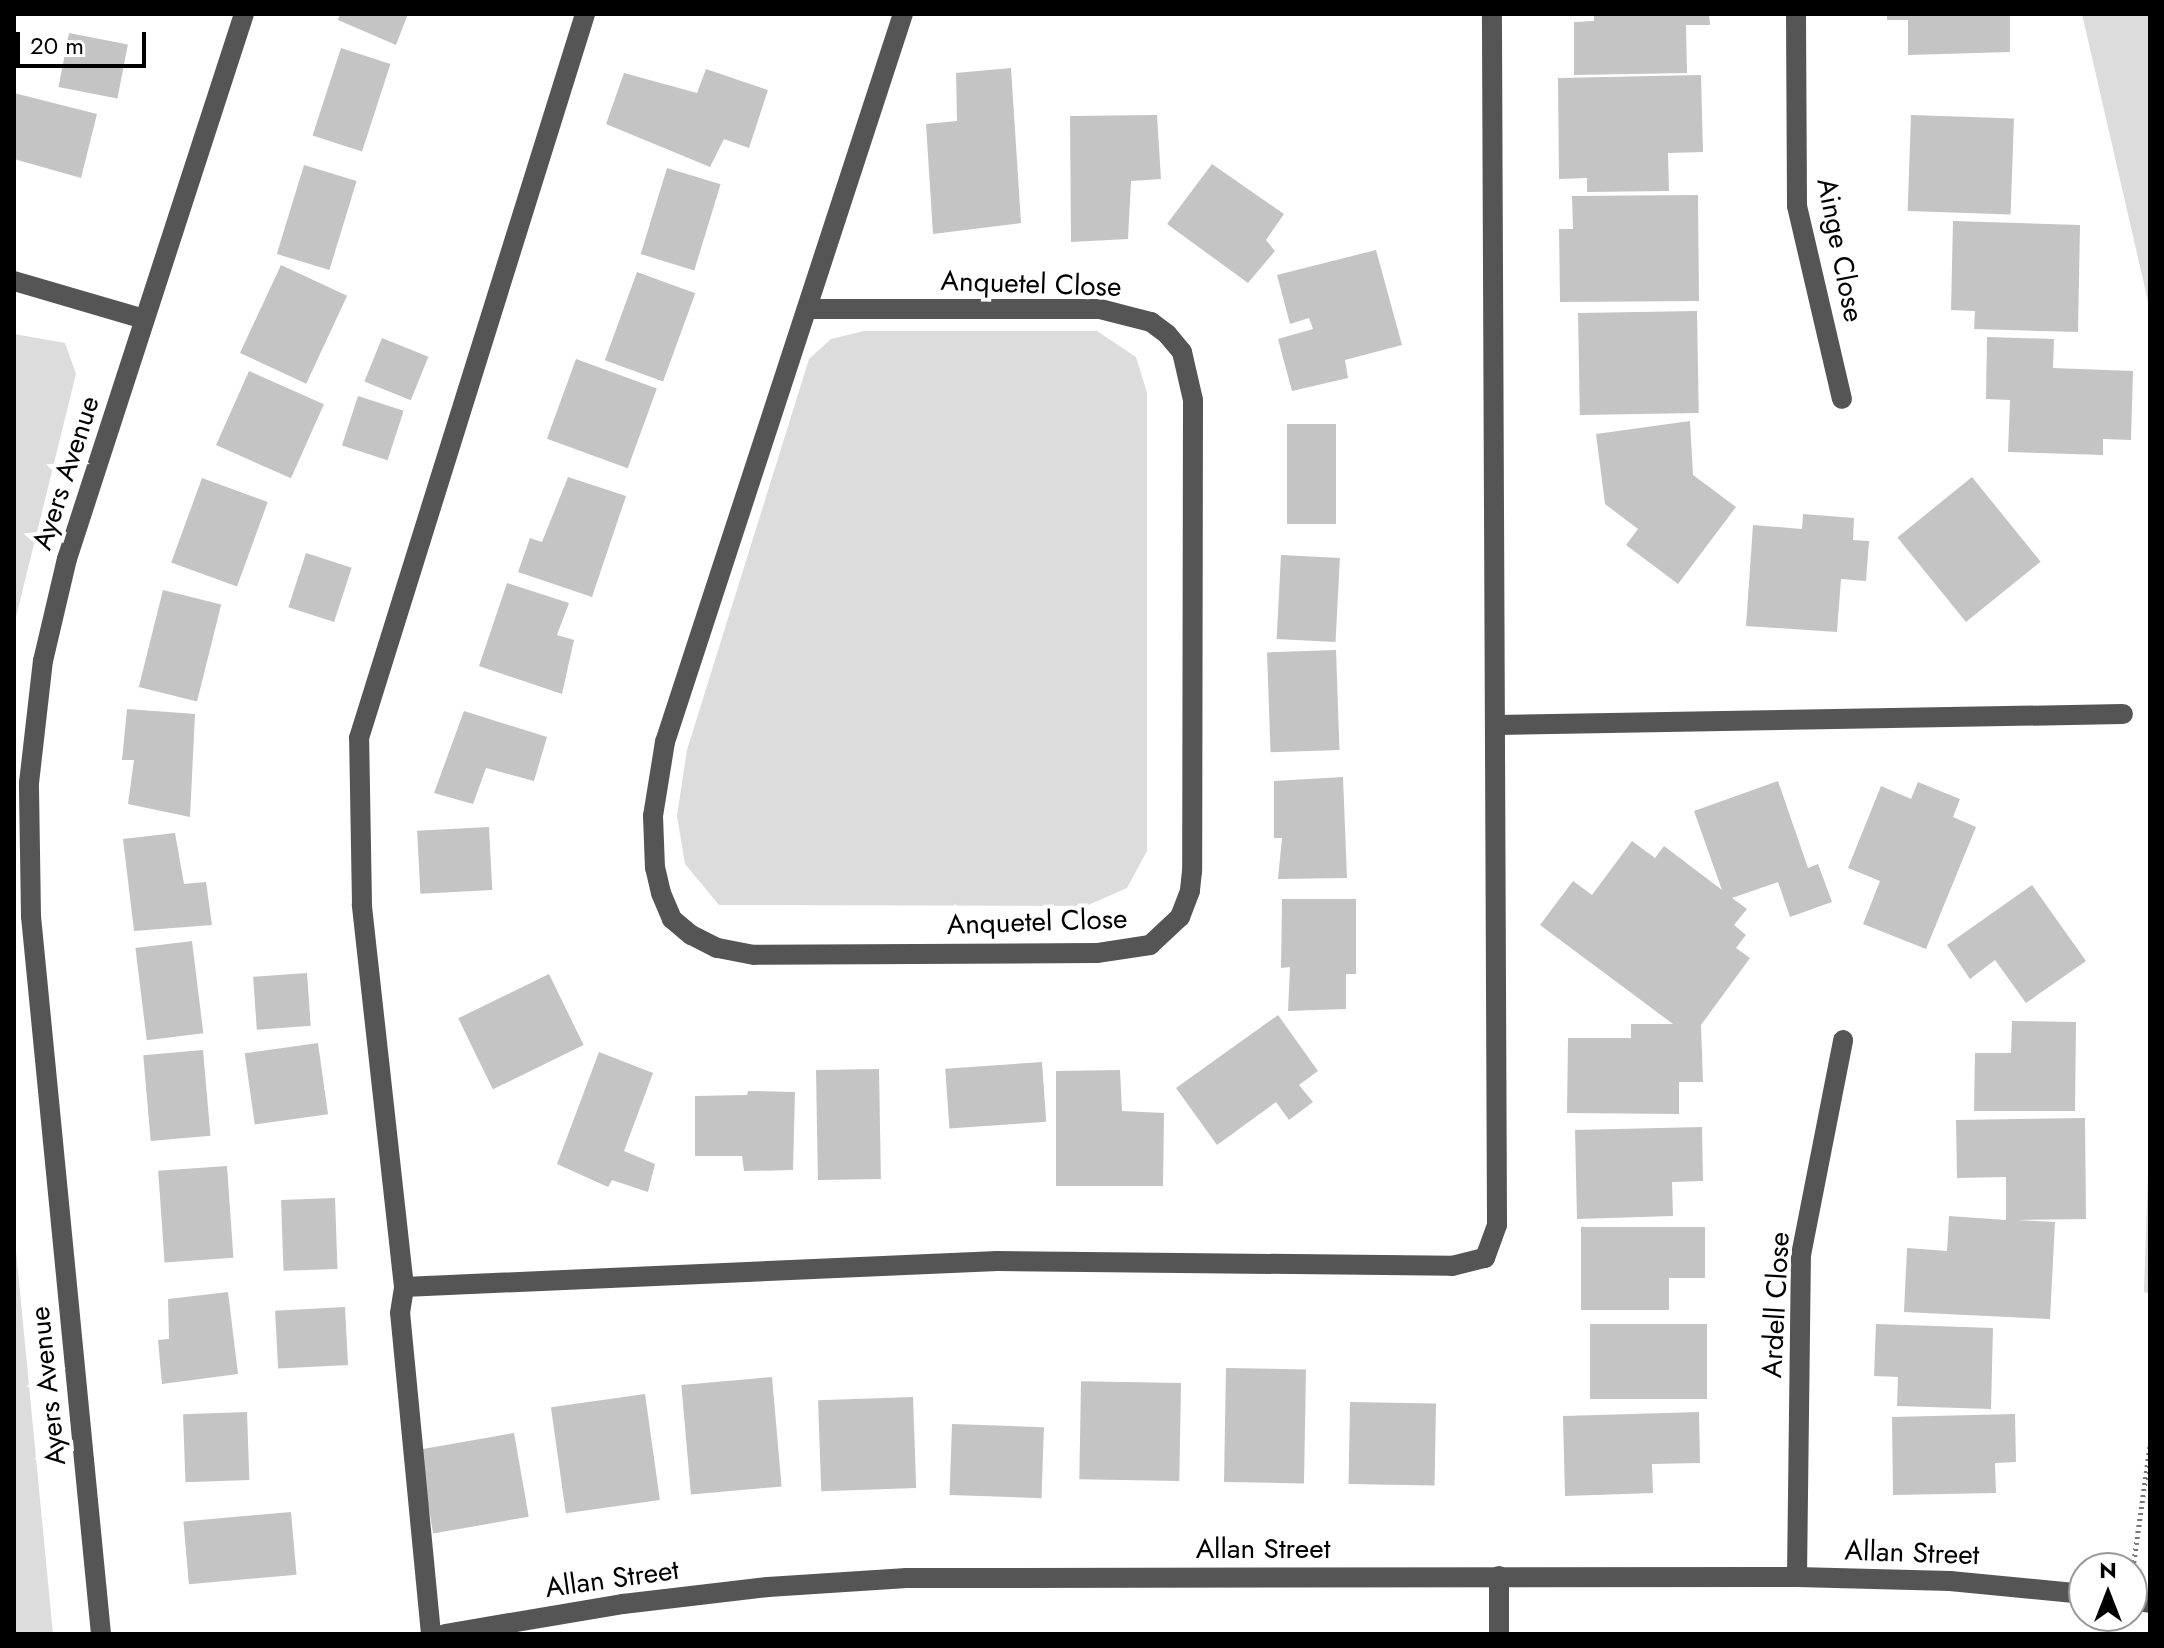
<!DOCTYPE html>
<html>
<head>
<meta charset="utf-8">
<style>
	body { margin:0 }
	#map { position:relative; width:2164px; height:1648px; overflow:hidden; background:#fff; font-family:Jost,sans-serif }
	div>[style] { position:absolute }
	[style*='--x'] { left:calc(var(--x)*1px); top:calc(var(--y)*1px); width:calc(var(--w)*1px); rotate:calc(var(--a)*1deg) }
	.green>* { inset:0; background:#dcdcdc }
	.building>* { inset:0; background:#c4c4c4; transform-origin:0 0 }
	.path>* { height:5px; margin-top:-2.5px; transform-origin:0; background:repeating-linear-gradient(90deg,#777 0 2px,transparent 0 6px) }
	.minor>* { height:20px; margin:-10px; padding:0 10px; transform-origin:10px; border-radius:10px; background:#555 }
	span { translate:-50% -50%; white-space:nowrap; text-align:center; line-height:1.15; -webkit-text-stroke:8px #fff; paint-order:stroke }
	.street-label { font-size:28px; color:#000 }
	.frame { position:absolute; inset:0; border:16px solid #000; pointer-events:none }
	.north { position:absolute; left:2068px; top:1552px; width:80px; height:80px; box-sizing:border-box; background:#fff; border:2px solid #999; border-radius:50%; rotate:0deg; font-size:22px; font-weight:700; line-height:32px; text-align:center; color:#000 }
	.north::after { content:''; display:block; margin:auto; width:28px; height:36px; background:#000; clip-path:polygon(50% 0,100% 100%,50% 72%,0 100%) }
	.scale { position:absolute; left:16px; top:32px; width:130px; height:36px; box-sizing:border-box; border:4px solid #000; border-top:0; padding-left:10px; font-size:24px; line-height:28px; white-space:nowrap; color:#000; -webkit-text-stroke:6px #fff; paint-order:stroke }
</style>
</head>
<body>
<div id="map">
	<div class="green">
		<i style="clip-path:polygon(2082px 14px,2150px 14px,2150px 310px)"></i>
		<i style="clip-path:polygon(864px 331px,1097px 331px,1136px 357px,1147px 393px,1147px 851px,1127px 888px,1086px 906px,719px 905px,685px 864px,677px 816px,687px 750px,809px 359px,831px 339px)"></i>
		<i style="clip-path:polygon(14px 334px,65px 343px,76px 374px,14px 625px)"></i>
		<i style="clip-path:polygon(2150px 1112px,2150px 1294px,2144px 1292px)"></i>
		<i style="clip-path:polygon(14px 1230px,53px 1634px,14px 1634px)"></i>
	</div>
	<div class="building">
		<i style="clip-path:polygon(340px 14px,408px 14px,396px 45px,338px 20px)"></i>
		<i style="clip-path:polygon(1594px 14px,1709px 14px,1710px 25px,1686px 25px,1687px 73px,1574px 75px,1574px 22px,1594px 21px)"></i>
		<i style="clip-path:polygon(1887px 14px,2010px 14px,2010px 52px,1908px 55px,1908px 20px,1887px 20px)"></i>
		<i style="left:69px;top:33px;width:60px;height:55px;rotate:11deg"></i>
		<i style="left:341px;top:48px;width:52px;height:92px;rotate:18deg"></i>
		<i style="clip-path:polygon(1011px 68px,1021px 223px,933px 234px,926px 124px,957px 121px,956px 73px)"></i>
		<i style="clip-path:polygon(706px 69px,768px 90px,749px 148px,724px 139px,710px 167px,606px 124px,624px 73px,697px 93px)"></i>
		<i style="clip-path:polygon(1701px 75px,1703px 152px,1668px 153px,1669px 191px,1587px 192px,1587px 178px,1559px 179px,1558px 78px)"></i>
		<i style="clip-path:polygon(14px 93px,97px 114px,81px 178px,14px 159px)"></i>
		<i style="clip-path:polygon(1157px 115px,1161px 179px,1131px 181px,1128px 239px,1071px 242px,1070px 116px)"></i>
		<i style="left:1911px;top:115px;width:103px;height:96px;rotate:2deg"></i>
		<i style="clip-path:polygon(1212px 164px,1284px 214px,1266px 240px,1275px 251px,1248px 283px,1167px 224px)"></i>
		<i style="left:304px;top:165px;width:55px;height:93px;rotate:17deg"></i>
		<i style="left:667px;top:168px;width:56px;height:90px;rotate:17deg"></i>
		<i style="clip-path:polygon(1698px 195px,1699px 301px,1560px 302px,1559px 229px,1573px 229px,1572px 196px)"></i>
		<i style="clip-path:polygon(1953px 221px,2080px 225px,2078px 332px,1974px 329px,1975px 311px,1951px 310px)"></i>
		<i style="clip-path:polygon(1376px 250px,1402px 345px,1345px 360px,1348px 378px,1292px 391px,1278px 339px,1313px 329px,1309px 318px,1290px 324px,1277px 275px)"></i>
		<i style="left:281px;top:265px;width:73px;height:97px;rotate:25deg"></i>
		<i style="left:637px;top:272px;width:62px;height:94px;rotate:20deg"></i>
		<i style="left:1697px;top:311px;width:102px;height:119px;rotate:89deg"></i>
		<i style="clip-path:polygon(1987px 337px,2054px 339px,2053px 368px,2133px 371px,2131px 440px,2103px 439px,2103px 455px,2008px 452px,2010px 400px,1986px 399px)"></i>
		<i style="left:382px;top:338px;width:50px;height:47px;rotate:22deg"></i>
		<i style="left:576px;top:359px;width:86px;height:85px;rotate:20deg"></i>
		<i style="left:249px;top:371px;width:82px;height:81px;rotate:24deg"></i>
		<i style="left:358px;top:396px;width:48px;height:52px;rotate:18deg"></i>
		<i style="clip-path:polygon(1690px 421px,1693px 475px,1736px 507px,1678px 584px,1626px 545px,1638px 529px,1605px 504px,1596px 434px)"></i>
		<i style="left:1287px;top:424px;width:49px;height:100px"></i>
		<i style="clip-path:polygon(568px 477px,626px 496px,592px 597px,518px 572px,530px 538px,542px 542px)"></i>
		<i style="left:1972px;top:477px;width:109px;height:96px;rotate:51deg"></i>
		<i style="left:202px;top:478px;width:70px;height:90px;rotate:20deg"></i>
		<i style="clip-path:polygon(1803px 514px,1854px 518px,1853px 540px,1869px 541px,1866px 581px,1841px 579px,1837px 632px,1746px 626px,1753px 525px,1802px 529px)"></i>
		<i style="left:306px;top:553px;width:48px;height:57px;rotate:18deg"></i>
		<i style="left:1281px;top:555px;width:59px;height:84px;rotate:3deg"></i>
		<i style="clip-path:polygon(507px 583px,569px 603px,557px 635px,574px 640px,562px 694px,479px 666px)"></i>
		<i style="left:163px;top:590px;width:60px;height:100px;rotate:14deg"></i>
		<i style="left:1336px;top:650px;width:100px;height:69px;rotate:88deg"></i>
		<i style="clip-path:polygon(127px 709px,195px 714px,190px 817px,128px 804px,134px 760px,122px 760px)"></i>
		<i style="clip-path:polygon(464px 711px,547px 737px,534px 781px,486px 768px,473px 804px,434px 793px)"></i>
		<i style="clip-path:polygon(1343px 777px,1347px 878px,1278px 879px,1282px 838px,1274px 838px,1274px 781px)"></i>
		<i style="clip-path:polygon(1778px 781px,1808px 868px,1818px 864px,1832px 902px,1790px 917px,1778px 882px,1732px 898px,1747px 909px,1734px 925px,1746px 935px,1736px 948px,1750px 958px,1701px 1025px,1703px 1082px,1679px 1082px,1679px 1114px,1567px 1113px,1568px 1038px,1631px 1038px,1631px 1024px,1673px 1024px,1540px 925px,1573px 881px,1592px 895px,1632px 841px,1655px 858px,1664px 846px,1722px 890px,1694px 811px)"></i>
		<i style="clip-path:polygon(1918px 782px,1960px 799px,1953px 817px,1976px 827px,1926px 949px,1863px 924px,1880px 881px,1848px 868px,1881px 786px,1911px 799px)"></i>
		<i style="left:489px;top:827px;width:63px;height:72px;rotate:87deg"></i>
		<i style="clip-path:polygon(175px 833px,184px 884px,206px 882px,212px 925px,134px 931px,123px 839px)"></i>
		<i style="clip-path:polygon(2032px 885px,2086px 961px,2026px 1003px,1995px 960px,1970px 979px,1947px 945px)"></i>
		<i style="clip-path:polygon(1282px 899px,1356px 899px,1356px 974px,1346px 974px,1346px 1009px,1288px 1011px,1290px 967px,1281px 968px)"></i>
		<i style="left:192px;top:941px;width:93px;height:57px;rotate:83deg"></i>
		<i style="left:307px;top:973px;width:53px;height:54px;rotate:86deg"></i>
		<i style="left:549px;top:974px;width:79px;height:101px;rotate:64deg"></i>
		<i style="clip-path:polygon(1278px 1015px,1318px 1071px,1299px 1085px,1313px 1102px,1289px 1120px,1276px 1102px,1217px 1145px,1176px 1088px)"></i>
		<i style="clip-path:polygon(2012px 1021px,2076px 1022px,2075px 1111px,1974px 1111px,1975px 1053px,2011px 1053px)"></i>
		<i style="left:318px;top:1043px;width:72px;height:74px;rotate:82deg"></i>
		<i style="left:203px;top:1050px;width:86px;height:60px;rotate:85deg"></i>
		<i style="clip-path:polygon(599px 1052px,653px 1073px,624px 1151px,655px 1164px,648px 1192px,612px 1180px,608px 1187px,557px 1164px)"></i>
		<i style="left:1042px;top:1062px;width:60px;height:97px;rotate:86deg"></i>
		<i style="left:879px;top:1069px;width:110px;height:63px;rotate:89deg"></i>
		<i style="clip-path:polygon(1120px 1070px,1122px 1111px,1164px 1113px,1163px 1186px,1056px 1186px,1056px 1071px)"></i>
		<i style="clip-path:polygon(748px 1091px,795px 1092px,793px 1170px,744px 1171px,742px 1156px,695px 1156px,695px 1096px,747px 1095px)"></i>
		<i style="clip-path:polygon(2085px 1118px,2086px 1219px,2017px 1220px,2055px 1222px,2050px 1319px,1904px 1312px,1907px 1248px,1947px 1251px,1949px 1216px,2006px 1220px,2006px 1177px,1957px 1178px,1956px 1120px)"></i>
		<i style="clip-path:polygon(1702px 1127px,1703px 1181px,1672px 1182px,1673px 1216px,1577px 1219px,1575px 1130px)"></i>
		<i style="left:227px;top:1166px;width:92px;height:69px;rotate:86deg"></i>
		<i style="left:335px;top:1198px;width:71px;height:54px;rotate:88deg"></i>
		<i style="clip-path:polygon(1581px 1227px,1705px 1227px,1705px 1278px,1669px 1278px,1669px 1310px,1581px 1310px)"></i>
		<i style="clip-path:polygon(228px 1292px,238px 1374px,162px 1384px,158px 1340px,169px 1339px,168px 1299px)"></i>
		<i style="left:345px;top:1307px;width:58px;height:70px;rotate:87deg"></i>
		<i style="left:1590px;top:1324px;width:117px;height:75px"></i>
		<i style="clip-path:polygon(1876px 1324px,1993px 1328px,1991px 1409px,1897px 1406px,1898px 1377px,1874px 1376px)"></i>
		<i style="left:1226px;top:1368px;width:80px;height:114px;rotate:1deg"></i>
		<i style="left:772px;top:1377px;width:110px;height:91px;rotate:85deg"></i>
		<i style="left:1181px;top:1383px;width:98px;height:100px;rotate:91deg"></i>
		<i style="left:645px;top:1394px;width:107px;height:95px;rotate:82deg"></i>
		<i style="left:913px;top:1397px;width:91px;height:95px;rotate:88deg"></i>
		<i style="left:1350px;top:1402px;width:86px;height:82px;rotate:1deg"></i>
		<i style="left:247px;top:1412px;width:68px;height:64px;rotate:88deg"></i>
		<i style="clip-path:polygon(1699px 1412px,1700px 1463px,1652px 1464px,1653px 1493px,1565px 1496px,1563px 1416px)"></i>
		<i style="clip-path:polygon(2015px 1414px,2016px 1462px,1995px 1463px,1996px 1493px,1893px 1495px,1892px 1417px)"></i>
		<i style="left:952px;top:1424px;width:92px;height:71px;rotate:2deg"></i>
		<i style="left:514px;top:1433px;width:85px;height:97px;rotate:80deg"></i>
		<i style="left:291px;top:1512px;width:63px;height:108px;rotate:85deg"></i>
	</div>
	<div class="path">
		<i style="--x:2133;--y:1568;--w:123;--a:-82.1"></i>
	</div>
	<div class="minor">
		<i style="--x:1796;--y:14;--w:192;--a:89.7"></i>
		<i style="--x:1797;--y:206;--w:198;--a:76.9"></i>
		<i style="--x:14;--y:281;--w:135;--a:16.3"></i>
		<i style="--x:809;--y:309;--w:291;--a:0"></i>
		<i style="--x:1100;--y:309;--w:53;--a:14.3"></i>
		<i style="--x:1151;--y:322;--w:20;--a:37"></i>
		<i style="--x:1167;--y:334;--w:23;--a:50"></i>
		<i style="--x:1182;--y:352;--w:49;--a:77.1"></i>
		<i style="--x:1193;--y:400;--w:471;--a:90.1"></i>
		<i style="--x:1192;--y:871;--w:20;--a:96"></i>
		<i style="--x:1190;--y:891;--w:28;--a:111"></i>
		<i style="--x:1180;--y:917;--w:41;--a:137"></i>
		<i style="--x:1150;--y:945;--w:54;--a:171.4"></i>
		<i style="--x:1097;--y:953;--w:343;--a:179.7"></i>
		<i style="--x:754;--y:955;--w:38;--a:-169"></i>
		<i style="--x:717;--y:948;--w:29;--a:-153"></i>
		<i style="--x:691;--y:935;--w:25;--a:-140"></i>
		<i style="--x:672;--y:919;--w:28;--a:-113"></i>
		<i style="--x:661;--y:893;--w:26;--a:-103"></i>
		<i style="--x:655;--y:868;--w:52;--a:-92.2"></i>
		<i style="--x:653;--y:816;--w:75;--a:-80.8"></i>
		<i style="--x:665;--y:742;--w:766;--a:-71.9"></i>
		<i style="--x:1495;--y:725;--w:628;--a:-1"></i>
		<i style="--x:404;--y:1287;--w:594;--a:-2.51"></i>
		<i style="--x:997;--y:1261;--w:455;--a:0.6"></i>
		<i style="--x:1452;--y:1266;--w:34;--a:-14"></i>
		<i style="--x:1485;--y:1258;--w:35;--a:-70"></i>
		<i style="--x:1497;--y:1225;--w:1211;--a:-90.24"></i>
		<i style="--x:1499;--y:1576;--w:58;--a:90"></i>
		<i style="--x:1797;--y:1577;--w:322;--a:-89.3"></i>
		<i style="--x:1801;--y:1255;--w:219;--a:-78.9"></i>
		<i style="--x:2132;--y:1600;--w:18;--a:9"></i>
		<i style="--x:101;--y:1634;--w:721;--a:-95.57"></i>
		<i style="--x:31;--y:916;--w:133;--a:-90.9"></i>
		<i style="--x:29;--y:783;--w:123;--a:-83.5"></i>
		<i style="--x:43;--y:661;--w:105;--a:-76.8"></i>
		<i style="--x:67;--y:559;--w:573;--a:-72.01"></i>
		<i style="--x:431;--y:1634;--w:322;--a:-95.5"></i>
		<i style="--x:400;--y:1313;--w:26;--a:-81"></i>
		<i style="--x:404;--y:1287;--w:385;--a:-96.3"></i>
		<i style="--x:362;--y:904;--w:166;--a:-91"></i>
		<i style="--x:359;--y:738;--w:758;--a:-72.66"></i>
		<i style="--x:445;--y:1634;--w:181;--a:-9.6"></i>
		<i style="--x:623;--y:1604;--w:146;--a:-6.7"></i>
		<i style="--x:768;--y:1587;--w:139;--a:-3.7"></i>
		<i style="--x:907;--y:1578;--w:890;--a:-0.06"></i>
		<i style="--x:1797;--y:1577;--w:153;--a:1.5"></i>
		<i style="--x:1950;--y:1581;--w:135;--a:5.5"></i>
	</div>
	<div class="street-label">
		<span style="left:1840px;top:250px;rotate:79deg">Ainge Close</span>
		<span style="left:1031px;top:284px;rotate:2deg">Anquetel Close</span>
		<span style="left:66px;top:473px;rotate:-72deg">Ayers Avenue</span>
		<span style="left:1037px;top:922px;rotate:-2deg">Anquetel Close</span>
		<span style="left:1776px;top:1305px;rotate:-87deg">Ardell Close</span>
		<span style="left:48px;top:1386px;rotate:-96deg">Ayers Avenue</span>
		<span style="left:1263px;top:1549px">Allan Street</span>
		<span style="left:1912px;top:1553px;rotate:2deg">Allan Street</span>
		<span style="left:612px;top:1579px;rotate:-8deg">Allan Street</span>
	</div>
	<div class="frame"></div>
	<div class="north">N</div>
	<div class="scale">20 m</div>
</div>
</body>
</html>
